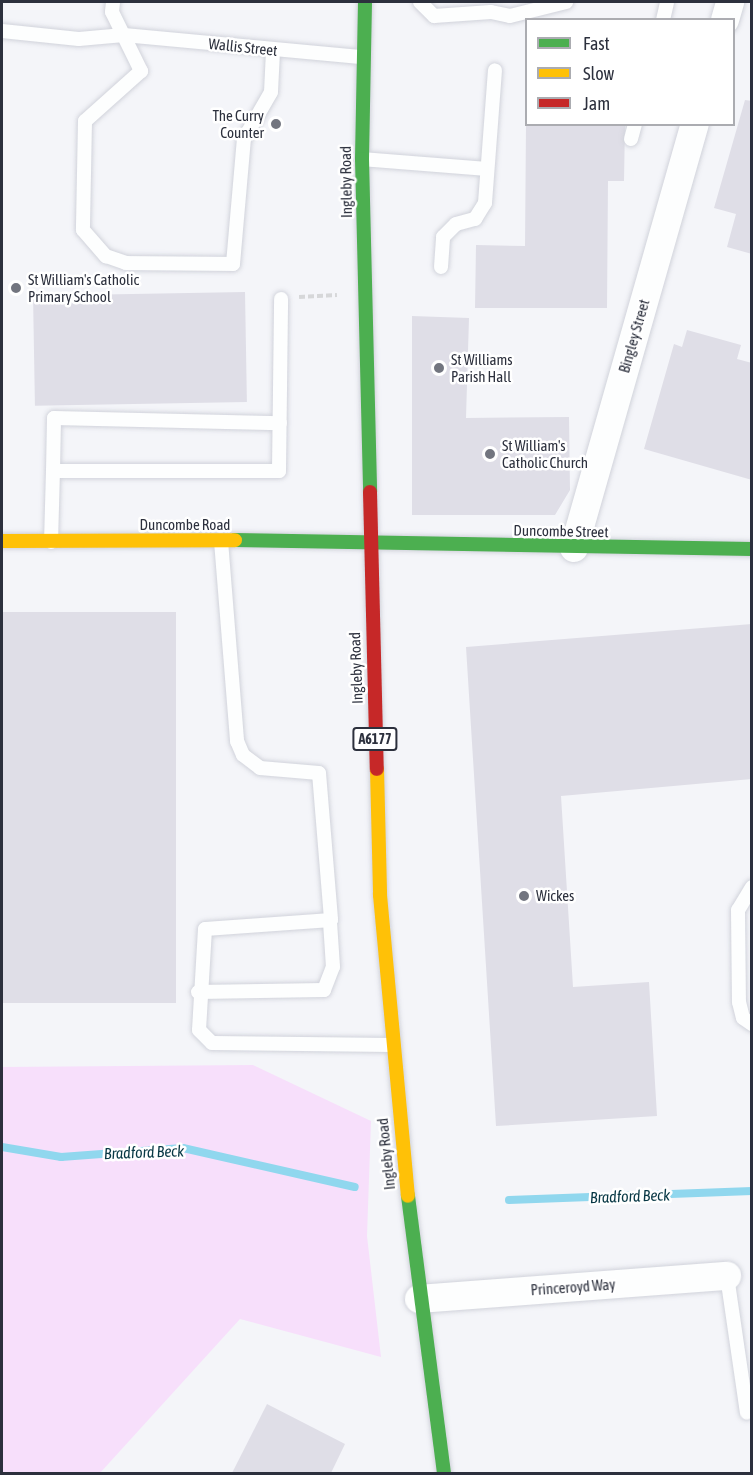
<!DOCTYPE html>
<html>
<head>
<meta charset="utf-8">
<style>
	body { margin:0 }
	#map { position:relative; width:753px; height:1475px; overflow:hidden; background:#f4f5f9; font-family:"Asap Condensed",sans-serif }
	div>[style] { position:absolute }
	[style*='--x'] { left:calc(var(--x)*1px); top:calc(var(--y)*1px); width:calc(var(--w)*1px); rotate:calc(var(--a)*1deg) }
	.green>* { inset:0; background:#f7dffb }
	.stream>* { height:8px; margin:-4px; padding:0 4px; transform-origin:4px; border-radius:4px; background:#90d7ee }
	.building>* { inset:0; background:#dfdee7; transform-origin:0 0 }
	.path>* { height:4px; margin-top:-2px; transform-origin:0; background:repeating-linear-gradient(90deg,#d6d7d9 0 6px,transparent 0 9px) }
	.roads { filter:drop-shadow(0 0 2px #d1d3db) drop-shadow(0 0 2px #d1d3db) }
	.lane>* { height:14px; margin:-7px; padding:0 7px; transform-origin:7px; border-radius:7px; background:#fdfefe }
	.street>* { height:28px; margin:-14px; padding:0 14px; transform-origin:14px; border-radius:14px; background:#fdfefe }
	.fast>* { height:14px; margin:-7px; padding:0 7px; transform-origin:7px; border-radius:7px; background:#4caf50 }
	.slow>* { height:14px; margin:-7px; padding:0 7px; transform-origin:7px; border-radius:7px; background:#ffc107 }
	.jam>* { height:14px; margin:-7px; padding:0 7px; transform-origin:7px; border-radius:7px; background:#c62828 }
	.dots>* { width:16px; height:16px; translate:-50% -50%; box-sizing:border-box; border:3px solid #fff; border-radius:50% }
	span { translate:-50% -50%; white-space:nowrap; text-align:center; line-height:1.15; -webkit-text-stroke:5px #fff; paint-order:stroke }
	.shield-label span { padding:2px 4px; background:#fff; border:2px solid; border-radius:4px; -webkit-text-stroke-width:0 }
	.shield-label { font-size:14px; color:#2c303d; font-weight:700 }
	.street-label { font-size:15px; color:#2c303d }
	.poi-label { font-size:15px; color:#2c303d }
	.right { translate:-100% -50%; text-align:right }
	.left { translate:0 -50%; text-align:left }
	.water-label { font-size:16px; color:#083845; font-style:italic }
	.frame { position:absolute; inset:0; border:3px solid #2c303d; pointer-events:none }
	.legend { position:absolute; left:525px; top:18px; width:210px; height:108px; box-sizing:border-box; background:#fff; border:2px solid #abacb1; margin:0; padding:8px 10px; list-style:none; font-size:18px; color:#2c303d }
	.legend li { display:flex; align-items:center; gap:12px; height:30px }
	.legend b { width:30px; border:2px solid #abacb1 }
</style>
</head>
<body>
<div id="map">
	<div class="green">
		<i style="clip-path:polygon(253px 1065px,371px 1121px,367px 1236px,381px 1357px,240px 1319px,100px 1473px,2px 1473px,2px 1067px)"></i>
	</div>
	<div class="stream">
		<i style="--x:2;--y:1147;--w:60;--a:9.6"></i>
		<i style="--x:61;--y:1157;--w:122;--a:-4.2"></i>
		<i style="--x:183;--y:1148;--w:176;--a:12.8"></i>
		<i style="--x:509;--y:1200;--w:243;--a:-2.1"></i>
	</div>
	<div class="building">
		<i style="clip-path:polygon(745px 100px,752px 101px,752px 254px,727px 247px,736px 214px,714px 208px)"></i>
		<i style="clip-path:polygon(526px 124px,625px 124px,624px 181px,608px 181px,607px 308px,475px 308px,476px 245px,525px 246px)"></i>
		<i style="left:245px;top:292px;width:110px;height:212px;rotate:89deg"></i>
		<i style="clip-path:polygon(412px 316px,469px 318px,466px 418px,569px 417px,570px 490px,555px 515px,412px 515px)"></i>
		<i style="clip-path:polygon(687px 330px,741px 345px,737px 359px,752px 363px,752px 480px,644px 449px,674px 344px,682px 347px)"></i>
		<i style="left:176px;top:612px;width:391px;height:174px;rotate:90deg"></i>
		<i style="clip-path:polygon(752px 624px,752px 779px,561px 796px,573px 987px,649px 982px,657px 1116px,496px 1126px,466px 647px)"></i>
		<i style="clip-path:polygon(267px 1404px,345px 1444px,331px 1473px,232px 1473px)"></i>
	</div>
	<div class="path">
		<i style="--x:299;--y:297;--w:38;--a:-3"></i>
	</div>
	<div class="roads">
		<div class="lane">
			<i style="--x:113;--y:2;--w:10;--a:96"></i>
			<i style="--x:112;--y:12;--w:66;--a:63.8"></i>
			<i style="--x:141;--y:71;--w:75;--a:138.2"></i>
			<i style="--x:85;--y:121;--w:109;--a:91.1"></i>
			<i style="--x:83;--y:230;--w:35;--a:49"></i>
			<i style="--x:106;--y:256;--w:21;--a:19"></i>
			<i style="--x:126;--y:263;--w:107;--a:0.5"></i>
			<i style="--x:233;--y:264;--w:125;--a:-85"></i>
			<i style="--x:244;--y:139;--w:54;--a:-60.1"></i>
			<i style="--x:271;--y:92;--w:41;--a:-87.2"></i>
			<i style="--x:420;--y:2;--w:20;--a:45"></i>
			<i style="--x:434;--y:16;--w:57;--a:-4"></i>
			<i style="--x:491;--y:12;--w:19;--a:12"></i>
			<i style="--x:510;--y:16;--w:58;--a:-14"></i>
			<i style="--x:663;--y:20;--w:18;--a:-77"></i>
			<i style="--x:2;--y:31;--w:77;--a:5.9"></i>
			<i style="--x:79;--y:39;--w:45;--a:-5.1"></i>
			<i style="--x:124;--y:35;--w:240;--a:5.3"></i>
			<i style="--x:631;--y:139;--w:16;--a:-75"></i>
			<i style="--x:362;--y:159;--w:125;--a:4.6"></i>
			<i style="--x:441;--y:267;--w:30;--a:-86"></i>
			<i style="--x:443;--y:237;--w:18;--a:-45"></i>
			<i style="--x:456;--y:224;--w:20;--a:-15"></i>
			<i style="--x:475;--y:219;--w:19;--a:-58"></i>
			<i style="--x:485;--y:203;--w:133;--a:-85.7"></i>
			<i style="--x:53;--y:471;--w:53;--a:-88.9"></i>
			<i style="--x:54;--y:418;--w:226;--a:1.3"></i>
			<i style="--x:221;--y:541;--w:201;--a:85.4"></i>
			<i style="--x:237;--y:741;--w:15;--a:67"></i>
			<i style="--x:243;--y:755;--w:21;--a:37"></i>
			<i style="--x:260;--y:768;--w:59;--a:4.8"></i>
			<i style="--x:319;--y:773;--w:147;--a:85.3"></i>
			<i style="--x:331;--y:920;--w:126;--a:175.9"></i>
			<i style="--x:205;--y:929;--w:101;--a:93.4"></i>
			<i style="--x:199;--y:1030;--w:18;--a:45"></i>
			<i style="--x:212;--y:1043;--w:180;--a:0.6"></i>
			<i style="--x:51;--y:542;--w:71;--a:-88.4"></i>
			<i style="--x:53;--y:471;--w:226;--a:0"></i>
			<i style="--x:279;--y:471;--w:172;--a:-89.3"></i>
			<i style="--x:752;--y:887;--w:27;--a:121"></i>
			<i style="--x:738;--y:910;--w:92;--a:89.4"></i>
			<i style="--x:739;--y:1002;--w:16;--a:76"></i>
			<i style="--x:743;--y:1018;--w:11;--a:34"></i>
			<i style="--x:198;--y:992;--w:126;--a:-0.9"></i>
			<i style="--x:324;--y:990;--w:25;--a:-69"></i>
			<i style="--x:333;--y:967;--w:45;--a:-93.8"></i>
			<i style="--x:727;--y:1276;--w:138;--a:81.7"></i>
		</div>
		<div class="street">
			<i style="--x:725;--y:20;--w:19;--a:-74"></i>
			<i style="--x:574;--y:548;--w:441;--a:-74.1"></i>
			<i style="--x:419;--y:1299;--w:309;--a:-4.3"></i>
		</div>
		<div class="fast">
			<i style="--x:365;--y:2;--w:157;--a:91.1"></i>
			<i style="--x:362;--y:159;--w:333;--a:88.6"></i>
			<i style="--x:235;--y:540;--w:517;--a:1"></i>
			<i style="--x:408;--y:1196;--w:280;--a:82.6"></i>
		</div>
		<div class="slow">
			<i style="--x:2;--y:541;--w:233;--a:-0.2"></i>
			<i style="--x:377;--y:769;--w:126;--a:88.6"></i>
			<i style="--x:380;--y:895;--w:302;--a:84.7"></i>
		</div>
		<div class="jam">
			<i style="--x:370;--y:492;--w:277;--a:88.6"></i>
		</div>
	</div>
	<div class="dots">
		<i style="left:276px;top:124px;background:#72757f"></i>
		<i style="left:16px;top:288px;background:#72757f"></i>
		<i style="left:439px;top:368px;background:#72757f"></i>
		<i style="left:490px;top:454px;background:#72757f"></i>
		<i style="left:524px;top:896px;background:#72757f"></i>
	</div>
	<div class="shield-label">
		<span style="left:375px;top:739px">A6177</span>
	</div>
	<div class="street-label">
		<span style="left:243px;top:47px;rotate:6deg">Wallis Street</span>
		<span style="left:346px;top:182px;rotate:-91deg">Ingleby Road</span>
		<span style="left:634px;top:336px;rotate:-74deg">Bingley Street</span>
		<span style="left:185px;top:525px">Duncombe Road</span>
		<span style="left:561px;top:531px;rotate:1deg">Duncombe Street</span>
		<span style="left:356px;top:668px;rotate:-92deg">Ingleby Road</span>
		<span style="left:386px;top:1154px;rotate:-96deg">Ingleby Road</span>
		<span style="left:573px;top:1287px;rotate:-4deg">Princeroyd Way</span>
	</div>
	<div class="poi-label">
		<span class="right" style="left:264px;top:124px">The Curry<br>Counter</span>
		<span class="left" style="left:28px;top:288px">St William's Catholic<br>Primary School</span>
		<span class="left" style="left:451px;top:368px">St Williams<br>Parish Hall</span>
		<span class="left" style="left:502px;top:454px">St William's<br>Catholic Church</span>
		<span class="left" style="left:536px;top:896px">Wickes</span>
	</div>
	<div class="water-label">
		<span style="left:144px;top:1152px;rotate:-2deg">Bradford Beck</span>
		<span style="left:630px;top:1196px;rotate:-2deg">Bradford Beck</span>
	</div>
	<div class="frame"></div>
	<ul class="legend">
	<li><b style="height:8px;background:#4caf50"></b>Fast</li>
	<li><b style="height:8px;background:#ffc107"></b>Slow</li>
	<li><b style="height:8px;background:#c62828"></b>Jam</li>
	</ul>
</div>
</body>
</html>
